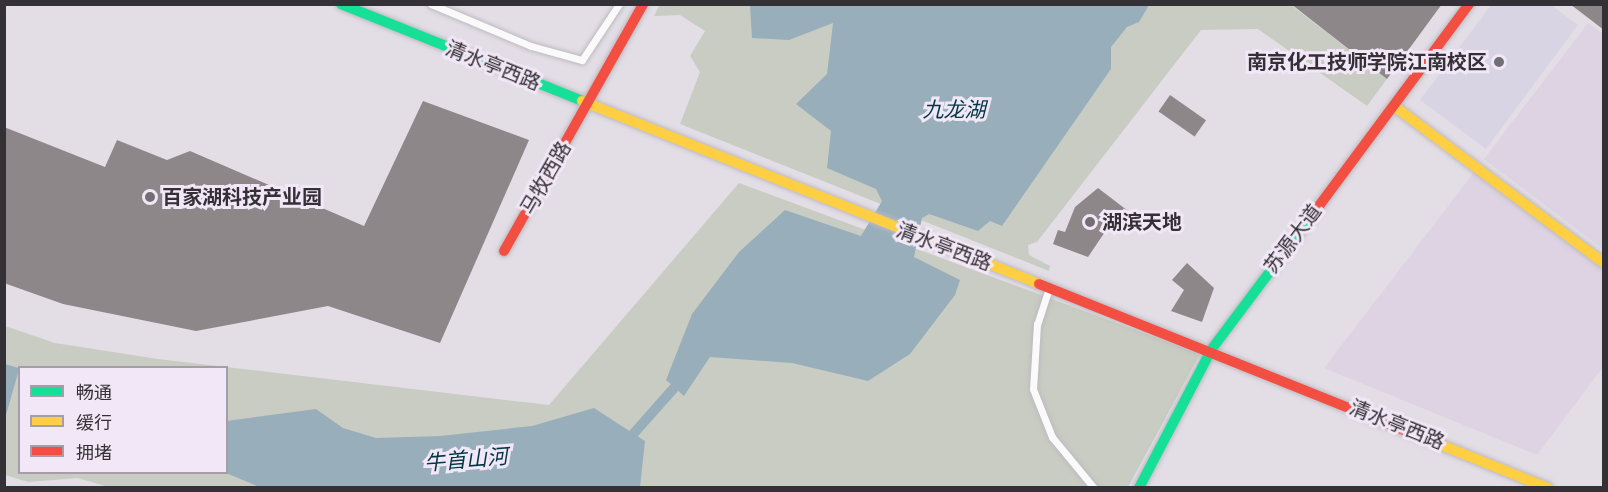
<!DOCTYPE html>
<html>
<head>
<meta charset="utf-8">
<style>
	body { margin:0 }
	#map { position:relative; width:1608px; height:492px; overflow:hidden; background:#e3dee6; font-family:"DM Sans","Noto Sans SC",sans-serif }
	div>[style] { position:absolute }
	[style*='--x'] { left:calc(var(--x)*1px); top:calc(var(--y)*1px); width:calc(var(--w)*1px); rotate:calc(var(--a)*1deg) }
	.built>* { inset:0; background:#ddd3e2 }
	.education>* { inset:0; background:#d8d4e3 }
	.green>* { inset:0; background:#c9ccc2 }
	.water>* { inset:0; background:#98afbb; transform-origin:0 0 }
	.river>* { height:10px; margin:-5px; padding:0 5px; transform-origin:5px; border-radius:5px; background:#98afbb }
	.building>* { inset:0; background:#8d878a; transform-origin:0 0 }
	.roads { filter:drop-shadow(0 0 2px #bebac0) drop-shadow(0 0 2px #bebac0) }
	.street>* { height:7px; margin:-3.5px; padding:0 3.5px; transform-origin:3.5px; border-radius:3.5px; background:#fbfafb }
	.fast>* { height:10px; margin:-5px; padding:0 5px; transform-origin:5px; border-radius:5px; background:#16e098 }
	.slow>* { height:10px; margin:-5px; padding:0 5px; transform-origin:5px; border-radius:5px; background:#ffcf43 }
	.jam>* { height:10px; margin:-5px; padding:0 5px; transform-origin:5px; border-radius:5px; background:#f24e42 }
	.dots>* { width:16px; height:16px; translate:-50% -50%; box-sizing:border-box; border:3px solid #f1e7f6; border-radius:50% }
	span { translate:-50% -50%; white-space:nowrap; text-align:center; line-height:1.15; -webkit-text-stroke:6px #f1e7f6; paint-order:stroke }
	.poi-label { font-size:20px; color:#343136; font-weight:700 }
	.right { translate:-100% -50%; text-align:right }
	.left { translate:0 -50%; text-align:left }
	.street-label { font-size:20px; color:#343136 }
	.water-label { font-size:21px; color:#003746; font-style:italic }
	.frame { position:absolute; inset:0; border:6px solid #343136; pointer-events:none }
	.legend { position:absolute; left:18px; top:366px; width:210px; height:108px; box-sizing:border-box; background:#f1e7f6; border:2px solid #a59ea9; margin:0; padding:8px 10px; list-style:none; font-size:18px; color:#343136 }
	.legend li { display:flex; align-items:center; gap:12px; height:30px }
	.legend b { width:30px; border:2px solid #a59ea9 }
</style>
</head>
<body>
<div id="map">
	<div class="built">
		<i style="clip-path:polygon(1588px 23px,1603px 34px,1603px 249px,1484px 159px)"></i>
		<i style="clip-path:polygon(1475px 171px,1603px 269px,1603px 367px,1537px 455px,1324px 368px)"></i>
	</div>
	<div class="education">
		<i style="clip-path:polygon(1491px 5px,1551px 5px,1578px 25px,1486px 149px,1420px 100px)"></i>
	</div>
	<div class="green">
		<i style="clip-path:polygon(660px 4px,1291px 5px,1387px 79px,1367px 106px,1258px 29px,1201px 30px,1037px 242px,1028px 245px,1029px 255px,1050px 266px,1049px 271px,680px 124px,700px 72px,690px 56px,705px 31px,680px 15px,654px 16px)"></i>
		<i style="clip-path:polygon(evenodd,739px 183px,1200px 354px,1128px 487px,112px 488px,78px 478px,28px 482px,5px 475px,5px 326px,55px 343px,158px 359px,549px 405px,739px 183px,20px 368px,226px 368px,226px 472px,20px 472px,20px 368px)"></i>
	</div>
	<div class="water">
		<i style="clip-path:polygon(750px 5px,1149px 5px,1139px 22px,1127px 27px,1111px 47px,1111px 69px,1002px 226px,990px 221px,978px 231px,929px 214px,922px 218px,914px 257px,960px 280px,955px 295px,910px 354px,868px 381px,792px 363px,710px 357px,684px 396px,666px 380px,692px 314px,739px 252px,785px 210px,861px 236px,882px 201px,876px 189px,827px 168px,831px 131px,796px 104px,827px 74px,833px 23px,789px 40px,752px 38px)"></i>
		<i style="left:5px;top:364px;width:15px;height:70px;rotate:16deg"></i>
		<i style="clip-path:polygon(594px 408px,645px 441px,640px 487px,262px 488px,226px 473px,227px 421px,316px 409px,343px 428px,376px 438px,440px 436px,532px 426px)"></i>
	</div>
	<div class="river">
		<i style="--x:627;--y:441;--w:71;--a:-48.4"></i>
	</div>
	<div class="building">
		<i style="clip-path:polygon(1291px 4px,1442px 4px,1387px 79px)"></i>
		<i style="clip-path:polygon(1570px 4px,1604px 4px,1604px 30px)"></i>
		<i style="left:1170px;top:95px;width:44px;height:20px;rotate:35deg"></i>
		<i style="clip-path:polygon(423px 101px,529px 140px,440px 343px,328px 306px,196px 331px,63px 304px,4px 283px,4px 127px,105px 167px,117px 140px,167px 160px,190px 151px,364px 226px)"></i>
		<i style="clip-path:polygon(1098px 188px,1132px 214px,1124px 225px,1113px 220px,1088px 257px,1053px 244px,1058px 230px,1065px 232px,1075px 207px)"></i>
		<i style="clip-path:polygon(1187px 263px,1214px 288px,1202px 322px,1171px 311px,1184px 290px,1172px 280px)"></i>
	</div>
	<div class="roads">
		<div class="street">
			<i style="--x:431;--y:4;--w:108;--a:22.8"></i>
			<i style="--x:531;--y:46;--w:53;--a:15.4"></i>
			<i style="--x:582;--y:60;--w:67;--a:-56.5"></i>
			<i style="--x:1049;--y:288;--w:38;--a:108"></i>
			<i style="--x:1037;--y:324;--w:65;--a:93.5"></i>
			<i style="--x:1033;--y:389;--w:52;--a:68.4"></i>
			<i style="--x:1052;--y:437;--w:66;--a:50.5"></i>
		</div>
		<div class="fast">
			<i style="--x:341;--y:4;--w:260;--a:21.9"></i>
			<i style="--x:1139;--y:488;--w:156;--a:-62.4"></i>
			<i style="--x:1211;--y:350;--w:165;--a:-53.1"></i>
		</div>
		<div class="slow">
			<i style="--x:582;--y:101;--w:492;--a:21.8"></i>
			<i style="--x:1394;--y:106;--w:262;--a:36.8"></i>
			<i style="--x:1409;--y:432;--w:150;--a:21.9"></i>
		</div>
		<div class="jam">
			<i style="--x:1310;--y:218;--w:267;--a:-53.4"></i>
			<i style="--x:504;--y:251;--w:283;--a:-60.6"></i>
			<i style="--x:1039;--y:284;--w:399;--a:21.8"></i>
		</div>
	</div>
	<div class="dots">
		<i style="left:1499px;top:62px;background:#716e74"></i>
		<i style="left:150px;top:197px;background:#716e74"></i>
		<i style="left:1090px;top:222px;background:#716e74"></i>
	</div>
	<div class="poi-label">
		<span class="right" style="left:1487px;top:62px">南京化工技师学院江南校区</span>
		<span class="left" style="left:162px;top:197px">百家湖科技产业园</span>
		<span class="left" style="left:1102px;top:222px">湖滨天地</span>
	</div>
	<div class="street-label">
		<span style="left:493px;top:66px;rotate:22deg">清水亭西路</span>
		<span style="left:546px;top:178px;rotate:-60deg">马牧西路</span>
		<span style="left:1293px;top:239px;rotate:-53deg">苏源大道</span>
		<span style="left:944px;top:247px;rotate:21deg">清水亭西路</span>
		<span style="left:1397px;top:425px;rotate:22deg">清水亭西路</span>
	</div>
	<div class="water-label">
		<span style="left:954px;top:110px">九龙湖</span>
		<span style="left:466px;top:460px;rotate:-5deg">牛首山河</span>
	</div>
	<div class="frame"></div>
	<ul class="legend">
	<li><b style="height:8px;background:#16e098"></b>畅通</li>
	<li><b style="height:8px;background:#ffcf43"></b>缓行</li>
	<li><b style="height:8px;background:#f24e42"></b>拥堵</li>
	</ul>
</div>
</body>
</html>
